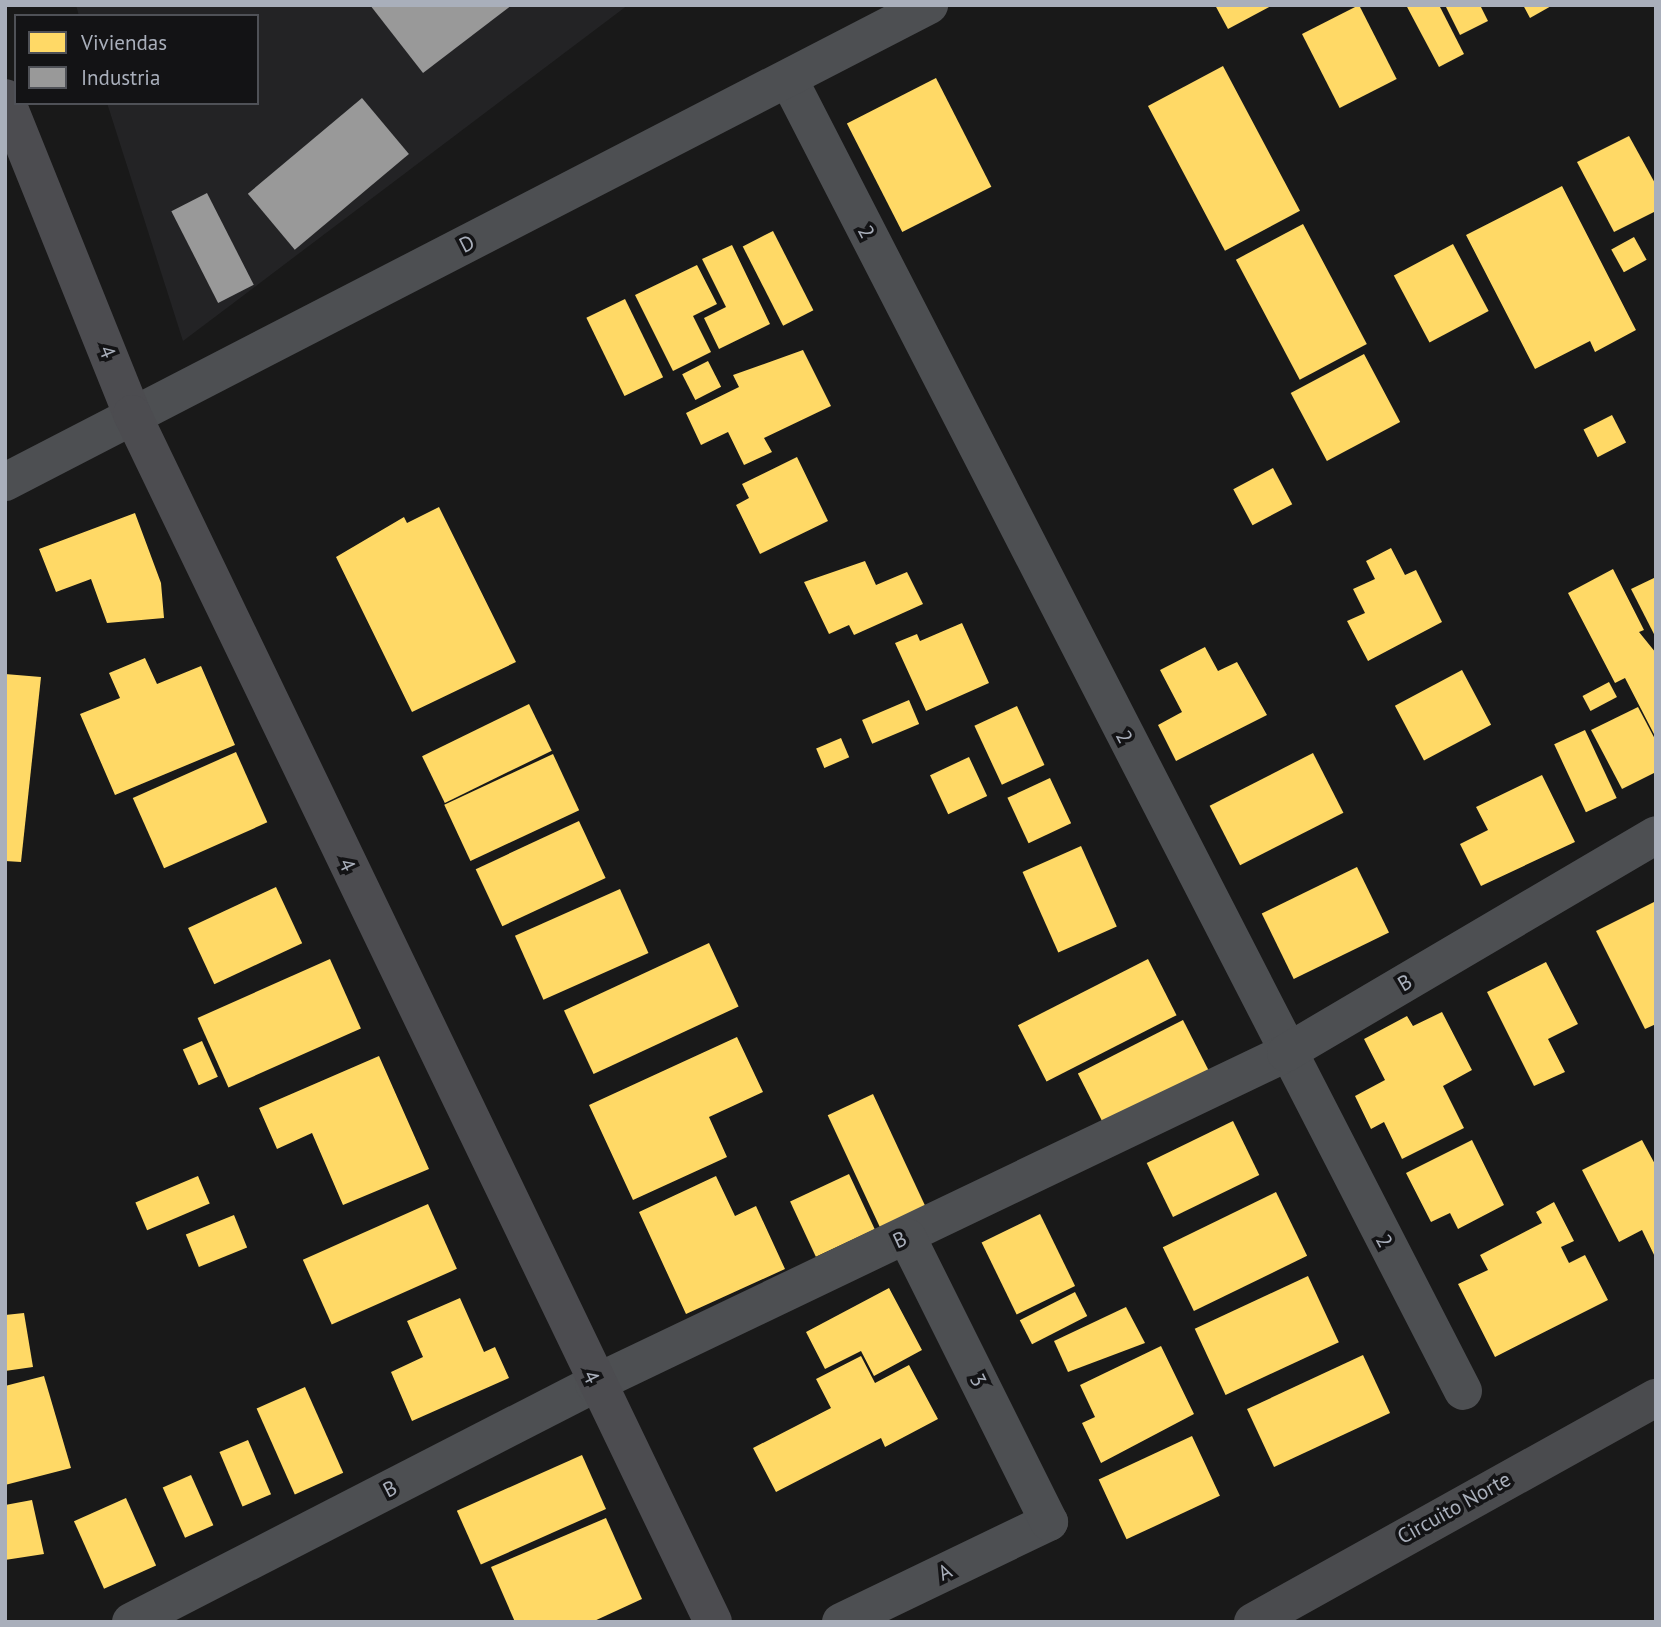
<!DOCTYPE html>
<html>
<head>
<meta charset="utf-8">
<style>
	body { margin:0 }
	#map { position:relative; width:1661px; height:1627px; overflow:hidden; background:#191919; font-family:"PT Sans",sans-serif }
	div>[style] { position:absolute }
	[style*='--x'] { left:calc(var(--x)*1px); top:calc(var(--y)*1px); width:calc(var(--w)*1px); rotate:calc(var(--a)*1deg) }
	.built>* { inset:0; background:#232325 }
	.homes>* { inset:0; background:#ffd966; transform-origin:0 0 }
	.industry>* { inset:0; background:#999; transform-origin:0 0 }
	.street>* { height:38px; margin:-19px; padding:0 19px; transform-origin:19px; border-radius:19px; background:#4d4f52 }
	.secondary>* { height:38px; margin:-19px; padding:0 19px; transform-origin:19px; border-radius:19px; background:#4c4c50 }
	.primary>* { height:38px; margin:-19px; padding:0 19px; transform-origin:19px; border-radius:19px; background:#4a4b4e }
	span { translate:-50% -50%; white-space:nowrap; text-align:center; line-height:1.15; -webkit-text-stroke:7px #131315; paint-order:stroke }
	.street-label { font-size:21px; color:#a9afbb }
	.frame { position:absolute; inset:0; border:7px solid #a9afbb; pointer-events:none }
	.legend { position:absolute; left:14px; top:14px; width:245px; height:91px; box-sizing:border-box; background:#131315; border:2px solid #4f5157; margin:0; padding:9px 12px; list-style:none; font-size:21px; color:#a9afbb }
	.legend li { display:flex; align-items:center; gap:14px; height:35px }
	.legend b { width:35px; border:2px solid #4f5157 }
</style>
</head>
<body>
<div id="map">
	<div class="built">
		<i style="clip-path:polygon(76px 5px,628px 5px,183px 341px,107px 103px,257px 103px,257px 16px,79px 16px)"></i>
	</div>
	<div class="homes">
		<i style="clip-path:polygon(1215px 5px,1273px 5px,1228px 29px)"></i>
		<i style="left:1359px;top:5px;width:83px;height:64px;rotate:63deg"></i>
		<i style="clip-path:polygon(1406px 5px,1439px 5px,1464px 54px,1439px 67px)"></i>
		<i style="clip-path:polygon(1445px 5px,1480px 5px,1488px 21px,1460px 35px)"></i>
		<i style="clip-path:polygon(1523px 5px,1553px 5px,1530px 18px)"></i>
		<i style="left:1223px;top:66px;width:164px;height:85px;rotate:62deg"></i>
		<i style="left:936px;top:78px;width:122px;height:100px;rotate:63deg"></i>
		<i style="clip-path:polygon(1629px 136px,1656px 185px,1656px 211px,1614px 232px,1577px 162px)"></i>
		<i style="clip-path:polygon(1562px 186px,1636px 330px,1595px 352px,1590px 341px,1535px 369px,1466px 235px)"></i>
		<i style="left:1303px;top:224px;width:136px;height:76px;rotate:62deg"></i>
		<i style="left:773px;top:231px;width:89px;height:34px;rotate:63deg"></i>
		<i style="left:1634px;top:237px;width:26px;height:26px;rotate:61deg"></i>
		<i style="left:1453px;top:244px;width:76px;height:67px;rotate:62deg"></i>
		<i style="clip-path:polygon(732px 245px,770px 324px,719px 349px,704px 318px,726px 307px,702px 259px)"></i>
		<i style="clip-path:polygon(697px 265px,717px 304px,693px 316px,711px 352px,673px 371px,635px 295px)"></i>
		<i style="left:625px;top:299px;width:87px;height:43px;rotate:64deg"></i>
		<i style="clip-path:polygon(803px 350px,831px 406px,764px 438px,772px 452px,744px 465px,728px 432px,701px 445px,686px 413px,739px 387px,733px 375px)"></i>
		<i style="left:1364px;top:354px;width:77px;height:83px;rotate:62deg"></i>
		<i style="left:708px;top:361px;width:29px;height:29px;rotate:63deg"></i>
		<i style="left:1612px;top:415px;width:31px;height:32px;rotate:63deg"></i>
		<i style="clip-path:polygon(797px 457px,828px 521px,760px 554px,736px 505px,749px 498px,742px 484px)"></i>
		<i style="left:1273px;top:468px;width:41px;height:45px;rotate:62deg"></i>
		<i style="clip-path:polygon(439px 507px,516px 662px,412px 712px,336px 557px,404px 517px,407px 523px)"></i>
		<i style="clip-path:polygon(135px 513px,161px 583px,164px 618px,107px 623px,91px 579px,56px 592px,39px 549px)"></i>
		<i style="clip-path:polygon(1391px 548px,1405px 575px,1416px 570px,1442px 622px,1368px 661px,1347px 621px,1365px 613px,1353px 589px,1375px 579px,1366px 561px)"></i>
		<i style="clip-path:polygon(865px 561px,876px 585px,907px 572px,923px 604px,854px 635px,849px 625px,829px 634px,804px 582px)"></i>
		<i style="clip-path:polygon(1613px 569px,1644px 630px,1639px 632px,1656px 653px,1656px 738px,1625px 678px,1615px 683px,1568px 593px)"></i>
		<i style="clip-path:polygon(1656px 577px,1656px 638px,1631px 589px)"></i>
		<i style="clip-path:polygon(962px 623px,989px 683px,926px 711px,895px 643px,917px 634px,920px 641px)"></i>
		<i style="clip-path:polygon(1205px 647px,1218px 671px,1237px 662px,1267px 715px,1176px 761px,1158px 725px,1182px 712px,1160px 670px)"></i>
		<i style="clip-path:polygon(145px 658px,157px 684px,201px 666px,235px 745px,115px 795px,80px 714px,120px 698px,109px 673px)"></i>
		<i style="left:1462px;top:670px;width:62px;height:76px;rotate:62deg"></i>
		<i style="clip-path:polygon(5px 674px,41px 677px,21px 862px,5px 861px)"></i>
		<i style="left:1609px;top:682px;width:17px;height:30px;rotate:62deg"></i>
		<i style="left:909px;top:700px;width:26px;height:51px;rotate:67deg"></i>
		<i style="left:529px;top:704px;width:52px;height:119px;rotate:64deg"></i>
		<i style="left:1017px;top:706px;width:65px;height:47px;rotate:65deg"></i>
		<i style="clip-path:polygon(1638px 707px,1656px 741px,1656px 772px,1622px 789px,1591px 730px)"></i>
		<i style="left:1585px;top:730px;width:75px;height:34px;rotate:65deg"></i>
		<i style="left:841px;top:738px;width:21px;height:27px;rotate:67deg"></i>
		<i style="left:236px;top:752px;width:77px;height:113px;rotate:66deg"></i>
		<i style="left:1313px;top:753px;width:67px;height:116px;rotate:63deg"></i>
		<i style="left:553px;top:754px;width:62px;height:120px;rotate:65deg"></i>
		<i style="left:969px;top:757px;width:43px;height:43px;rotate:65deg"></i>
		<i style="clip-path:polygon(1542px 775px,1575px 842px,1481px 886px,1460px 844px,1488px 830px,1476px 807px)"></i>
		<i style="left:1050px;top:778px;width:50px;height:47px;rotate:65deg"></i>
		<i style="left:579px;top:821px;width:63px;height:114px;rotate:65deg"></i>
		<i style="left:1081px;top:846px;width:88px;height:64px;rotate:66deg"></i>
		<i style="left:1357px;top:867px;width:73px;height:106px;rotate:64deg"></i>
		<i style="left:276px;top:887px;width:62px;height:97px;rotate:65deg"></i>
		<i style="left:620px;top:889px;width:70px;height:115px;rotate:66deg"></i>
		<i style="clip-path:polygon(1654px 902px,1656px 1024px,1645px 1029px,1596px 931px)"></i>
		<i style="left:709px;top:943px;width:70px;height:160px;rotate:65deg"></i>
		<i style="left:330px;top:959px;width:76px;height:145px;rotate:66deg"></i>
		<i style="left:1148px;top:959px;width:63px;height:146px;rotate:63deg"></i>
		<i style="clip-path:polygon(1546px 962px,1578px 1024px,1548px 1039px,1565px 1072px,1534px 1086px,1487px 992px)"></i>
		<i style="clip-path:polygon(1442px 1012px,1472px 1070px,1443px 1086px,1464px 1128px,1402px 1159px,1384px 1122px,1371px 1129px,1355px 1096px,1385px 1080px,1364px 1039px,1407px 1016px,1413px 1026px)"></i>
		<i style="left:1183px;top:1020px;width:65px;height:118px;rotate:63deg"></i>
		<i style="clip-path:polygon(737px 1037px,763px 1092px,709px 1117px,727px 1157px,633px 1200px,589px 1105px)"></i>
		<i style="left:202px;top:1041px;width:39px;height:21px;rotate:66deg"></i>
		<i style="clip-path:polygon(379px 1056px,429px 1169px,343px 1205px,312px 1133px,277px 1149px,259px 1108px)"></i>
		<i style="left:873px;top:1094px;width:125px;height:50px;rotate:65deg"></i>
		<i style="left:1233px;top:1121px;width:60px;height:96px;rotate:64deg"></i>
		<i style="clip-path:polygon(1472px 1140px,1504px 1205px,1458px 1229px,1450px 1213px,1431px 1222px,1406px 1173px)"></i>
		<i style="clip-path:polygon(1642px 1140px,1656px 1166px,1656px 1259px,1642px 1230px,1619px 1242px,1582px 1170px)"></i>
		<i style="left:849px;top:1174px;width:61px;height:65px;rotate:65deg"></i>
		<i style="left:198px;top:1176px;width:30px;height:68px;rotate:67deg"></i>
		<i style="clip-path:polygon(716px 1176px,735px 1216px,756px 1206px,785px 1269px,686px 1314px,639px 1212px)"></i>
		<i style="left:1276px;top:1192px;width:71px;height:126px;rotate:64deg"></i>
		<i style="clip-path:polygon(1554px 1202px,1574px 1241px,1561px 1247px,1569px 1263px,1585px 1255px,1608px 1300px,1495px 1357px,1458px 1284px,1488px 1270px,1480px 1255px,1542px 1223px,1536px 1212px)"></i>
		<i style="left:428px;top:1204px;width:71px;height:137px;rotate:66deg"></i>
		<i style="left:1040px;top:1214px;width:80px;height:65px;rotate:64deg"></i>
		<i style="left:234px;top:1215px;width:35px;height:52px;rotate:68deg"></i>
		<i style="left:1308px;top:1276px;width:73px;height:125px;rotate:65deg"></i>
		<i style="clip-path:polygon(889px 1288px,922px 1350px,874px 1376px,861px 1351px,825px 1369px,806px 1332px)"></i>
		<i style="left:1075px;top:1292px;width:27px;height:62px;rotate:63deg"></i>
		<i style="clip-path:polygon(460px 1298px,484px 1352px,495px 1347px,509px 1378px,412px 1421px,391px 1372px,423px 1357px,407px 1321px)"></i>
		<i style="clip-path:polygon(1126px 1307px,1145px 1343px,1068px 1372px,1054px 1341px)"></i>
		<i style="clip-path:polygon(24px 1313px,33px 1367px,5px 1371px,5px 1315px)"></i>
		<i style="clip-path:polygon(1161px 1346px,1194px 1414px,1101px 1463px,1082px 1423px,1095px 1417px,1080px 1385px)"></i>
		<i style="left:1363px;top:1355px;width:64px;height:128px;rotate:65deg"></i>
		<i style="clip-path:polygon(861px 1356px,875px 1383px,909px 1365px,938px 1419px,885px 1447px,881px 1438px,776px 1492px,753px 1448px,831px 1408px,816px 1379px)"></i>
		<i style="clip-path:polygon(44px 1376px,71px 1468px,5px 1485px,5px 1386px)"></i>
		<i style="left:305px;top:1387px;width:94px;height:53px;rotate:66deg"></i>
		<i style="left:1192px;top:1436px;width:66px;height:103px;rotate:65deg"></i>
		<i style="left:248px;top:1440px;width:59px;height:31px;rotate:67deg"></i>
		<i style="left:582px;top:1455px;width:59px;height:137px;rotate:66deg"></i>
		<i style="left:191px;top:1475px;width:55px;height:31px;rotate:66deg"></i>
		<i style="left:126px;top:1498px;width:74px;height:57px;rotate:66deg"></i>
		<i style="clip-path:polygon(32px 1500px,44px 1554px,5px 1560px,5px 1505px)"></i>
		<i style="clip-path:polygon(606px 1518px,642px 1599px,592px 1622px,515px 1622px,491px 1567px)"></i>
	</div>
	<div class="industry">
		<i style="clip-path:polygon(370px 5px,512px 5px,423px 73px)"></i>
		<i style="left:362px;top:98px;width:73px;height:149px;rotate:50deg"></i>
		<i style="left:207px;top:193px;width:103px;height:40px;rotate:63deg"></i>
	</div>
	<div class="street">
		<i style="--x:789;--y:80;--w:1474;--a:62.79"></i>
		<i style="--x:5;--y:482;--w:1040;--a:-27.3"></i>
		<i style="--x:131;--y:1622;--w:521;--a:-27.2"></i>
		<i style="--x:594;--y:1384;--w:767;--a:-25.56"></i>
		<i style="--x:1286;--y:1053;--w:429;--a:-30.5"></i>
		<i style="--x:841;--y:1622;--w:231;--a:-25.7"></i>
		<i style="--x:1049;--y:1522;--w:318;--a:-116.5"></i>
	</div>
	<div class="secondary">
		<i style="--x:5;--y:98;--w:341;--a:68.1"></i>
		<i style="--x:132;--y:414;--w:1340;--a:64.31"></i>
	</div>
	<div class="primary">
		<i style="--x:1253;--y:1622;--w:461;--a:-29.1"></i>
	</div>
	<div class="street-label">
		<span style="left:866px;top:232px;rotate:63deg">2</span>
		<span style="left:467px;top:244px;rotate:-27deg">D</span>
		<span style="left:107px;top:352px;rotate:68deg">4</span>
		<span style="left:1124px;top:737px;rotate:63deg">2</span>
		<span style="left:347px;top:865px;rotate:65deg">4</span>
		<span style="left:1405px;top:983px;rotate:-31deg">B</span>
		<span style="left:900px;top:1240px;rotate:-25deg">B</span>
		<span style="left:1384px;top:1241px;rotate:62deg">2</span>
		<span style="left:591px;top:1377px;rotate:64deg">4</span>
		<span style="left:978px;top:1380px;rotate:64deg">3</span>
		<span style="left:390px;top:1489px;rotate:-27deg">B</span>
		<span style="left:1454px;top:1508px;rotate:-29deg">Circuito Norte</span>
		<span style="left:945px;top:1572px;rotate:-26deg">A</span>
	</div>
	<div class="frame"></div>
	<ul class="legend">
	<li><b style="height:19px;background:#ffd966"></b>Viviendas</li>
	<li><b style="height:19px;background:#999"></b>Industria</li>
	</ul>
</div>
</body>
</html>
